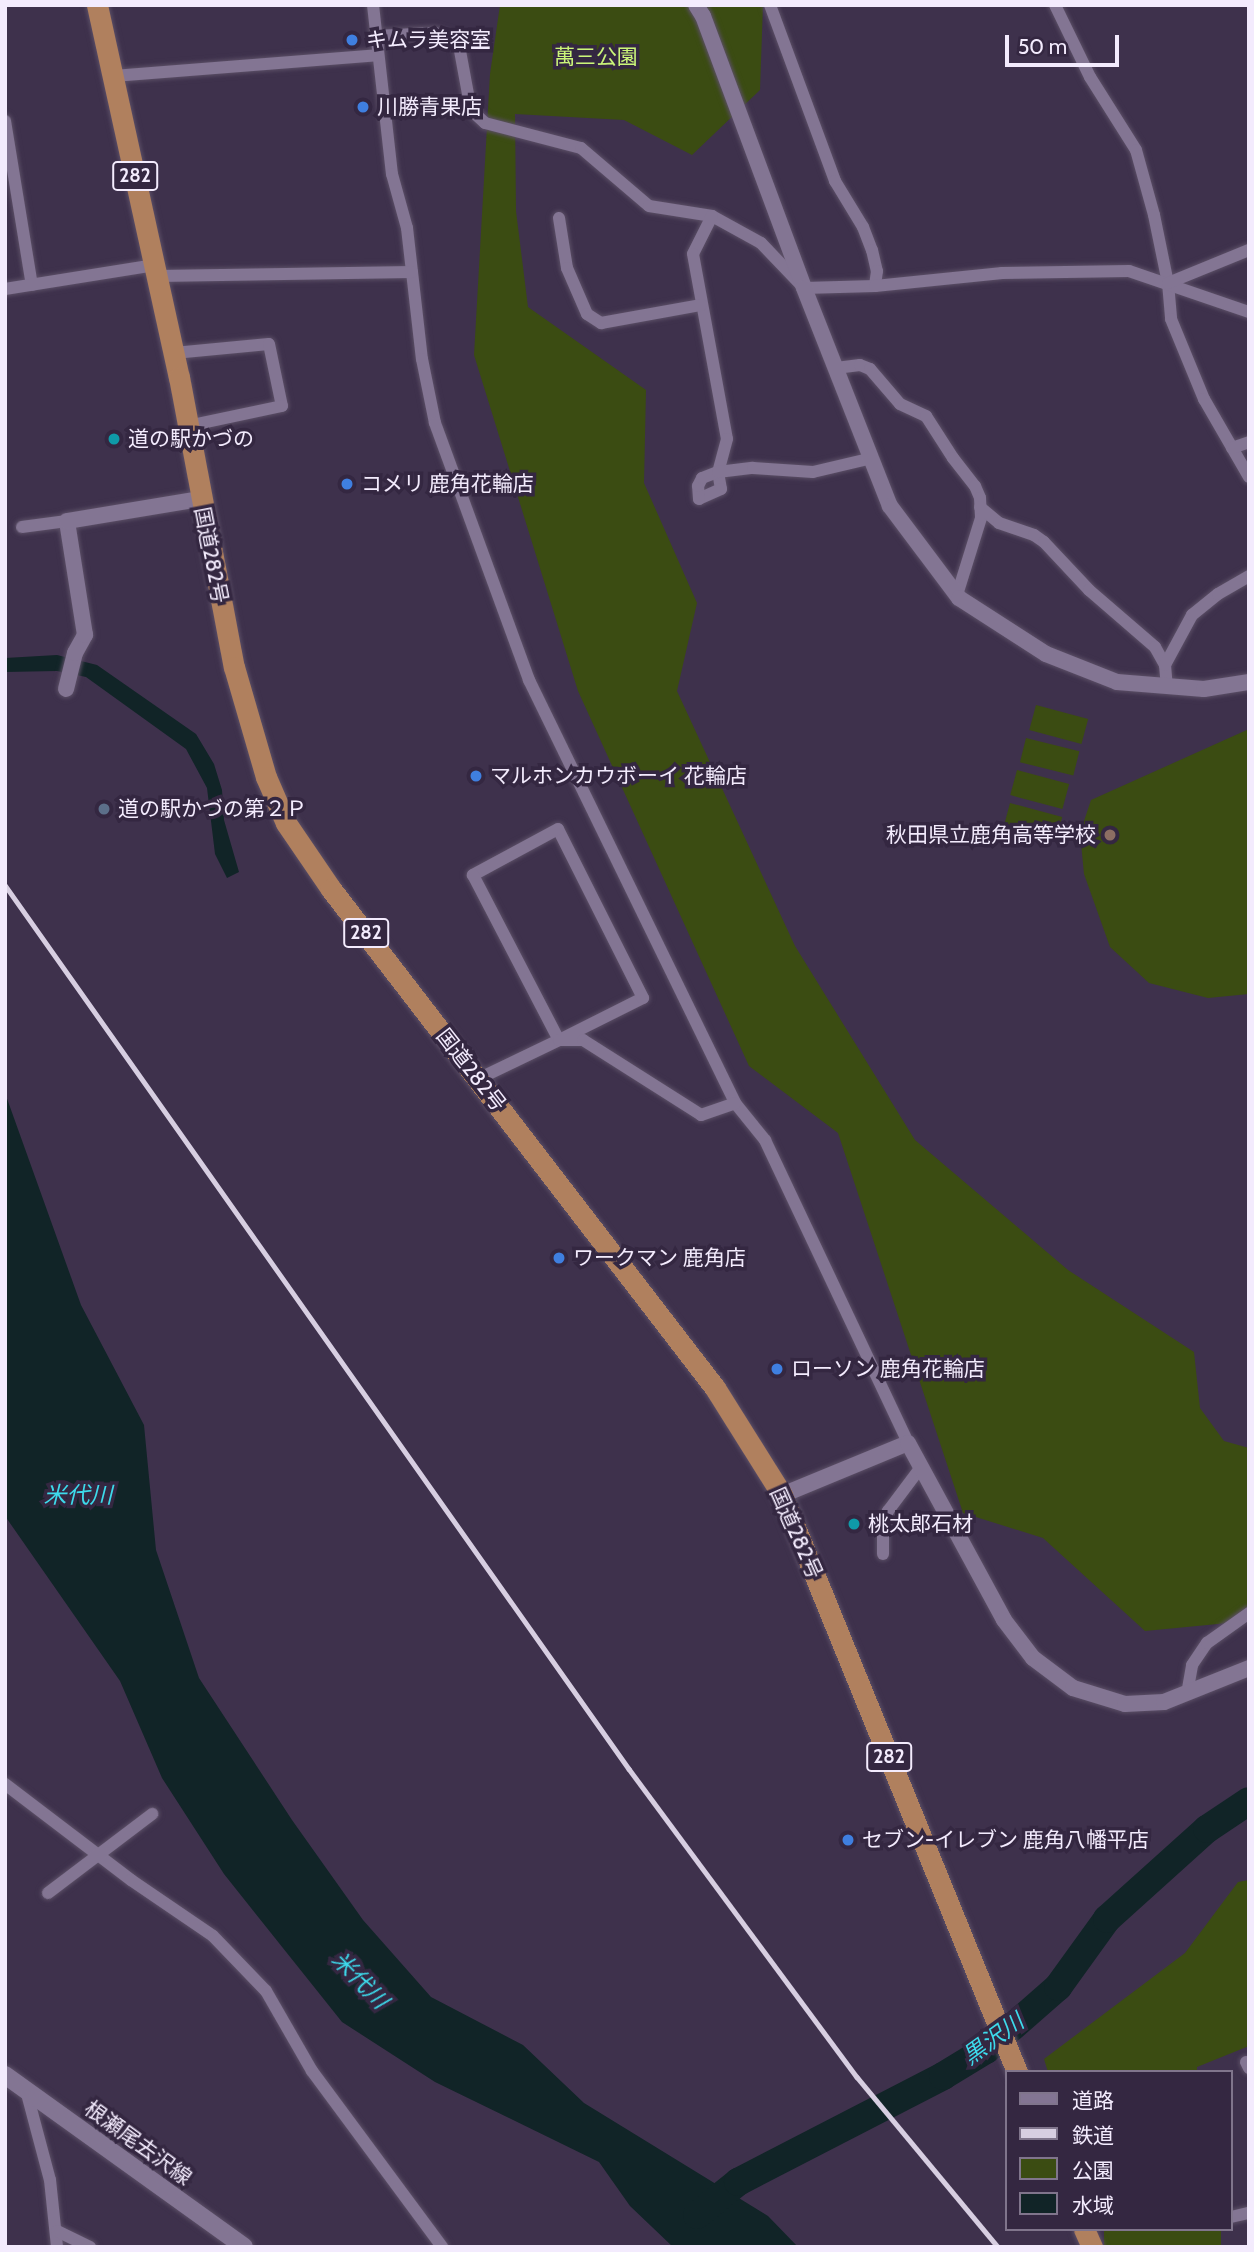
<!DOCTYPE html>
<html>
<head>
<meta charset="utf-8">
<style>
	body { margin:0 }
	#map { position:relative; width:1254px; height:2252px; overflow:hidden; background:#3e314c; font-family:Cabin,"Noto Sans JP",sans-serif }
	div>[style] { position:absolute }
	[style*='--x'] { left:calc(var(--x)*1px); top:calc(var(--y)*1px); width:calc(var(--w)*1px); rotate:calc(var(--a)*1deg) }
	.green>* { inset:0; background:#3b4c12; transform-origin:0 0 }
	.water>* { inset:0; background:#112427 }
	.river>* { height:28px; margin:-14px; padding:0 14px; transform-origin:14px; border-radius:14px; background:#112427 }
	.roads { filter:drop-shadow(0 0 2px #5b4f66) drop-shadow(0 0 2px #5b4f66) }
	.minor>* { height:12px; margin:-6px; padding:0 6px; transform-origin:6px; border-radius:6px; background:#837593 }
	.tertiary>* { height:16px; margin:-8px; padding:0 8px; transform-origin:8px; border-radius:8px; background:#837593 }
	.secondary>* { height:18px; margin:-9px; padding:0 9px; transform-origin:9px; border-radius:9px; background:#837593 }
	.trunk>* { height:21px; margin:-10.5px; padding:0 10.5px; transform-origin:10.5px; border-radius:10.5px; background:#b0805e }
	.rail>* { height:4.5px; margin:-2.25px; padding:0 2.25px; transform-origin:2.25px; border-radius:2.25px; background:#d7cee1 }
	.dots>* { width:19px; height:19px; translate:-50% -50%; box-sizing:border-box; border:4px solid #342741; border-radius:50% }
	span { translate:-50% -50%; white-space:nowrap; text-align:center; line-height:1.15; -webkit-text-stroke:7px #342741; paint-order:stroke }
	.shield-label span { padding:2px 5px; background:#342741; border:2px solid; border-radius:5px; -webkit-text-stroke-width:0 }
	.shield-label { font-size:19px; color:#f3ebfd; font-weight:700 }
	.poi-label { font-size:21px; color:#f3ebfd }
	.left { translate:0 -50%; text-align:left }
	.right { translate:-100% -50%; text-align:right }
	.park-label { font-size:21px; color:#cbf579 }
	.street-label { font-size:21px; color:#f3ebfd }
	.water-label { font-size:23px; color:#3ddaeb; font-style:italic }
	.frame { position:absolute; inset:0; border:7px solid #f3ebfd; pointer-events:none }
	.legend { position:absolute; left:1005px; top:2070px; width:228px; height:161px; box-sizing:border-box; background:#342741; border:2px solid #80758c; margin:0; padding:9px 12px; list-style:none; font-size:21px; color:#f3ebfd }
	.legend li { display:flex; align-items:center; gap:14px; height:35px }
	.legend b { width:35px; border:2px solid #80758c }
	.scale { position:absolute; left:1005px; top:35px; width:114px; height:32px; box-sizing:border-box; border:4px solid #f3ebfd; border-top:0; padding-left:9px; font-size:21px; line-height:24px; white-space:nowrap; color:#f3ebfd; -webkit-text-stroke:5px #342741; paint-order:stroke }
</style>
</head>
<body>
<div id="map">
	<div class="green">
		<i style="clip-path:polygon(500px 5px,763px 5px,760px 90px,692px 155px,624px 120px,515px 114px,516px 211px,528px 307px,646px 390px,644px 483px,697px 603px,677px 691px,795px 946px,915px 1140px,1068px 1270px,1194px 1352px,1200px 1408px,1224px 1441px,1249px 1448px,1249px 1621px,1145px 1631px,1043px 1538px,963px 1513px,838px 1133px,749px 1066px,578px 691px,474px 355px,490px 74px)"></i>
		<i style="left:1036px;top:705px;width:54px;height:26px;rotate:15deg"></i>
		<i style="clip-path:polygon(1249px 729px,1249px 994px,1208px 998px,1149px 983px,1110px 947px,1084px 874px,1080px 833px,1091px 800px)"></i>
		<i style="left:1026px;top:738px;width:55px;height:25px;rotate:14deg"></i>
		<i style="left:1017px;top:770px;width:54px;height:26px;rotate:15deg"></i>
		<i style="left:1010px;top:803px;width:54px;height:26px;rotate:15deg"></i>
		<i style="clip-path:polygon(1249px 1880px,1249px 2046px,1197px 2067px,1197px 2072px,1048px 2072px,1044px 2059px,1185px 1953px,1238px 1882px)"></i>
		<i style="left:1104px;top:2229px;width:117px;height:21px"></i>
	</div>
	<div class="water">
		<i style="clip-path:polygon(57px 655px,97px 665px,196px 734px,214px 764px,222px 790px,224px 820px,239px 872px,227px 878px,215px 854px,207px 788px,186px 749px,86px 677px,57px 671px,5px 672px,5px 658px)"></i>
		<i style="clip-path:polygon(5px 1093px,81px 1305px,144px 1425px,156px 1550px,199px 1678px,292px 1820px,363px 1920px,431px 1997px,523px 2045px,584px 2103px,768px 2216px,798px 2247px,673px 2247px,630px 2206px,599px 2162px,435px 2082px,342px 2022px,224px 1874px,162px 1778px,120px 1681px,5px 1516px)"></i>
	</div>
	<div class="river">
		<i style="--x:697;--y:2215;--w:53;--a:-38.8"></i>
		<i style="--x:738;--y:2182;--w:231;--a:-27.3"></i>
		<i style="--x:943;--y:2076;--w:50;--a:-31.2"></i>
		<i style="--x:986;--y:2050;--w:96;--a:-41.2"></i>
		<i style="--x:1058;--y:1987;--w:84;--a:-54.2"></i>
		<i style="--x:1107;--y:1919;--w:135;--a:-42"></i>
		<i style="--x:1207;--y:1829;--w:50;--a:-33.7"></i>
	</div>
	<div class="roads">
		<div class="minor">
			<i style="--x:373;--y:5;--w:170;--a:83.6"></i>
			<i style="--x:392;--y:174;--w:56;--a:74.5"></i>
			<i style="--x:407;--y:228;--w:132;--a:83.5"></i>
			<i style="--x:422;--y:359;--w:65;--a:78.5"></i>
			<i style="--x:435;--y:423;--w:274;--a:69.9"></i>
			<i style="--x:529;--y:680;--w:470;--a:64"></i>
			<i style="--x:735;--y:1103;--w:48;--a:51"></i>
			<i style="--x:765;--y:1140;--w:335;--a:64.7"></i>
			<i style="--x:770;--y:5;--w:188;--a:69.7"></i>
			<i style="--x:835;--y:181;--w:54;--a:58.7"></i>
			<i style="--x:863;--y:227;--w:25;--a:69"></i>
			<i style="--x:872;--y:250;--w:22;--a:77"></i>
			<i style="--x:877;--y:271;--w:15;--a:98"></i>
			<i style="--x:1055;--y:5;--w:80;--a:64.1"></i>
			<i style="--x:1090;--y:77;--w:86;--a:57.8"></i>
			<i style="--x:1136;--y:150;--w:67;--a:74.5"></i>
			<i style="--x:1154;--y:215;--w:69;--a:78.4"></i>
			<i style="--x:1168;--y:283;--w:36;--a:85"></i>
			<i style="--x:1171;--y:319;--w:87;--a:67.6"></i>
			<i style="--x:1204;--y:399;--w:90;--a:60"></i>
			<i style="--x:375;--y:36;--w:60;--a:-2.9"></i>
			<i style="--x:435;--y:33;--w:24;--a:17"></i>
			<i style="--x:458;--y:40;--w:71;--a:79.5"></i>
			<i style="--x:471;--y:110;--w:19;--a:43"></i>
			<i style="--x:485;--y:123;--w:99;--a:14.6"></i>
			<i style="--x:581;--y:148;--w:89;--a:40.5"></i>
			<i style="--x:649;--y:206;--w:64;--a:9"></i>
			<i style="--x:712;--y:216;--w:56;--a:28.9"></i>
			<i style="--x:761;--y:243;--w:62;--a:46.3"></i>
			<i style="--x:804;--y:288;--w:71;--a:-1.6"></i>
			<i style="--x:875;--y:286;--w:128;--a:-5.8"></i>
			<i style="--x:1002;--y:273;--w:127;--a:-0.9"></i>
			<i style="--x:1129;--y:271;--w:127;--a:18.9"></i>
			<i style="--x:113;--y:76;--w:265;--a:-4.5"></i>
			<i style="--x:5;--y:121;--w:166;--a:80.7"></i>
			<i style="--x:712;--y:216;--w:42;--a:116.6"></i>
			<i style="--x:693;--y:254;--w:188;--a:79.6"></i>
			<i style="--x:727;--y:439;--w:34;--a:105"></i>
			<i style="--x:718;--y:472;--w:17;--a:80"></i>
			<i style="--x:721;--y:489;--w:24;--a:156"></i>
			<i style="--x:699;--y:499;--w:13;--a:-94"></i>
			<i style="--x:698;--y:486;--w:9;--a:-63"></i>
			<i style="--x:702;--y:478;--w:17;--a:-21"></i>
			<i style="--x:718;--y:472;--w:35;--a:-7"></i>
			<i style="--x:753;--y:468;--w:60;--a:3.8"></i>
			<i style="--x:813;--y:472;--w:61;--a:-13.3"></i>
			<i style="--x:559;--y:218;--w:51;--a:80.9"></i>
			<i style="--x:567;--y:268;--w:50;--a:66.5"></i>
			<i style="--x:587;--y:314;--w:17;--a:33"></i>
			<i style="--x:601;--y:323;--w:102;--a:-10.2"></i>
			<i style="--x:158;--y:276;--w:254;--a:-0.9"></i>
			<i style="--x:1168;--y:283;--w:87;--a:-22.2"></i>
			<i style="--x:5;--y:289;--w:152;--a:-9.1"></i>
			<i style="--x:174;--y:353;--w:95;--a:-5.4"></i>
			<i style="--x:269;--y:344;--w:63;--a:78.2"></i>
			<i style="--x:282;--y:406;--w:96;--a:168"></i>
			<i style="--x:836;--y:368;--w:24;--a:-7"></i>
			<i style="--x:860;--y:365;--w:11;--a:22"></i>
			<i style="--x:870;--y:369;--w:46;--a:49.4"></i>
			<i style="--x:900;--y:404;--w:29;--a:25"></i>
			<i style="--x:926;--y:416;--w:50;--a:57.3"></i>
			<i style="--x:953;--y:458;--w:36;--a:52"></i>
			<i style="--x:975;--y:486;--w:13;--a:67"></i>
			<i style="--x:980;--y:498;--w:20;--a:87"></i>
			<i style="--x:981;--y:518;--w:81;--a:107.3"></i>
			<i style="--x:1232;--y:448;--w:18;--a:-19"></i>
			<i style="--x:980;--y:507;--w:25;--a:40"></i>
			<i style="--x:999;--y:523;--w:37;--a:19"></i>
			<i style="--x:1034;--y:535;--w:12;--a:35"></i>
			<i style="--x:1044;--y:542;--w:66;--a:46.8"></i>
			<i style="--x:1089;--y:590;--w:87;--a:40.8"></i>
			<i style="--x:1155;--y:647;--w:21;--a:61"></i>
			<i style="--x:1165;--y:665;--w:22;--a:85"></i>
			<i style="--x:22;--y:527;--w:45;--a:-7.6"></i>
			<i style="--x:1165;--y:665;--w:57;--a:-61.6"></i>
			<i style="--x:1192;--y:615;--w:33;--a:-39"></i>
			<i style="--x:1218;--y:594;--w:36;--a:-30"></i>
			<i style="--x:478;--y:1079;--w:90;--a:-25.7"></i>
			<i style="--x:559;--y:1040;--w:94;--a:-26.6"></i>
			<i style="--x:643;--y:998;--w:189;--a:-116.7"></i>
			<i style="--x:558;--y:829;--w:97;--a:151.6"></i>
			<i style="--x:473;--y:875;--w:186;--a:62.5"></i>
			<i style="--x:559;--y:1040;--w:24;--a:0"></i>
			<i style="--x:583;--y:1040;--w:140;--a:32.4"></i>
			<i style="--x:701;--y:1115;--w:36;--a:-19"></i>
			<i style="--x:883;--y:1554;--w:26;--a:-90"></i>
			<i style="--x:883;--y:1528;--w:18;--a:-74"></i>
			<i style="--x:888;--y:1511;--w:55;--a:-53.1"></i>
			<i style="--x:1187;--y:1694;--w:29;--a:-80"></i>
			<i style="--x:1192;--y:1665;--w:27;--a:-56"></i>
			<i style="--x:1207;--y:1643;--w:52;--a:-35.5"></i>
			<i style="--x:5;--y:1784;--w:158;--a:37.3"></i>
			<i style="--x:131;--y:1880;--w:99;--a:34.3"></i>
			<i style="--x:213;--y:1936;--w:76;--a:46.1"></i>
			<i style="--x:266;--y:1991;--w:92;--a:60.1"></i>
			<i style="--x:312;--y:2071;--w:219;--a:53.5"></i>
			<i style="--x:48;--y:1893;--w:131;--a:-37.2"></i>
			<i style="--x:1246;--y:2062;--w:7;--a:63"></i>
			<i style="--x:26;--y:2090;--w:93;--a:75.1"></i>
			<i style="--x:50;--y:2180;--w:67;--a:84"></i>
			<i style="--x:1231;--y:2217;--w:18;--a:-13"></i>
			<i style="--x:57;--y:2231;--w:37;--a:26"></i>
		</div>
		<div class="tertiary">
			<i style="--x:696;--y:5;--w:13;--a:58"></i>
			<i style="--x:703;--y:16;--w:290;--a:69.6"></i>
			<i style="--x:804;--y:288;--w:234;--a:68.5"></i>
			<i style="--x:890;--y:506;--w:115;--a:53.1"></i>
			<i style="--x:959;--y:598;--w:103;--a:32.8"></i>
			<i style="--x:1046;--y:654;--w:76;--a:21.5"></i>
			<i style="--x:1117;--y:682;--w:87;--a:4.6"></i>
			<i style="--x:1204;--y:689;--w:46;--a:-8.8"></i>
			<i style="--x:66;--y:689;--w:37;--a:-76"></i>
			<i style="--x:75;--y:653;--w:21;--a:-61"></i>
			<i style="--x:85;--y:635;--w:115;--a:-99"></i>
			<i style="--x:67;--y:521;--w:135;--a:-9.4"></i>
			<i style="--x:782;--y:1495;--w:136;--a:-22.4"></i>
			<i style="--x:908;--y:1443;--w:201;--a:61.5"></i>
			<i style="--x:1004;--y:1620;--w:48;--a:52.7"></i>
			<i style="--x:1033;--y:1658;--w:50;--a:36.9"></i>
			<i style="--x:1073;--y:1688;--w:54;--a:17.1"></i>
			<i style="--x:1125;--y:1704;--w:39;--a:-3"></i>
			<i style="--x:1164;--y:1702;--w:92;--a:-21.8"></i>
		</div>
		<div class="secondary">
			<i style="--x:5;--y:2075;--w:294;--a:35.7"></i>
		</div>
		<div class="trunk">
			<i style="--x:97;--y:5;--w:381;--a:77.6"></i>
			<i style="--x:179;--y:377;--w:295;--a:79.3"></i>
			<i style="--x:234;--y:667;--w:115;--a:73.8"></i>
			<i style="--x:266;--y:777;--w:50;--a:66.5"></i>
			<i style="--x:286;--y:823;--w:80;--a:55.7"></i>
			<i style="--x:331;--y:889;--w:630;--a:52.42"></i>
			<i style="--x:715;--y:1388;--w:126;--a:57.9"></i>
			<i style="--x:782;--y:1495;--w:623;--a:67.84"></i>
			<i style="--x:1084;--y:2229;--w:20;--a:66"></i>
		</div>
	</div>
	<div class="rail">
		<i style="--x:5;--y:885;--w:1082;--a:54.78"></i>
		<i style="--x:629;--y:1769;--w:383;--a:53.5"></i>
		<i style="--x:857;--y:2077;--w:221;--a:50.3"></i>
	</div>
	<div class="dots">
		<i style="left:352px;top:40px;background:#3f7fe0"></i>
		<i style="left:363px;top:107px;background:#3f7fe0"></i>
		<i style="left:114px;top:439px;background:#0f9aa8"></i>
		<i style="left:347px;top:484px;background:#3f7fe0"></i>
		<i style="left:476px;top:776px;background:#3f7fe0"></i>
		<i style="left:104px;top:809px;background:#5c6f8a"></i>
		<i style="left:1110px;top:835px;background:#8d6e63"></i>
		<i style="left:559px;top:1258px;background:#3f7fe0"></i>
		<i style="left:777px;top:1369px;background:#3f7fe0"></i>
		<i style="left:854px;top:1524px;background:#0f9aa8"></i>
		<i style="left:848px;top:1840px;background:#3f7fe0"></i>
	</div>
	<div class="shield-label">
		<span style="left:135px;top:176px">282</span>
		<span style="left:366px;top:933px">282</span>
		<span style="left:889px;top:1757px">282</span>
	</div>
	<div class="poi-label">
		<span class="left" style="left:366px;top:40px">キムラ美容室</span>
		<span class="left" style="left:377px;top:107px">川勝青果店</span>
		<span class="left" style="left:128px;top:439px">道の駅かづの</span>
		<span class="left" style="left:361px;top:484px">コメリ 鹿角花輪店</span>
		<span class="left" style="left:490px;top:776px">マルホンカウボーイ 花輪店</span>
		<span class="left" style="left:118px;top:809px">道の駅かづの第２Ｐ</span>
		<span class="right" style="left:1096px;top:835px">秋田県立鹿角高等学校</span>
		<span class="left" style="left:573px;top:1258px">ワークマン 鹿角店</span>
		<span class="left" style="left:791px;top:1369px">ローソン 鹿角花輪店</span>
		<span class="left" style="left:868px;top:1524px">桃太郎石材</span>
		<span class="left" style="left:862px;top:1840px">セブン-イレブン 鹿角八幡平店</span>
	</div>
	<div class="park-label">
		<span style="left:596px;top:57px">萬三公園</span>
	</div>
	<div class="street-label">
		<span style="left:211px;top:555px;rotate:79deg">国道282号</span>
		<span style="left:471px;top:1070px;rotate:52deg">国道282号</span>
		<span style="left:796px;top:1533px;rotate:66deg">国道282号</span>
		<span style="left:138px;top:2143px;rotate:36deg">根瀬尾去沢線</span>
	</div>
	<div class="water-label">
		<span style="left:78px;top:1495px">米代川</span>
		<span style="left:360px;top:1980px;rotate:46deg">米代川</span>
		<span style="left:993px;top:2039px;rotate:-36deg">黒沢川</span>
	</div>
	<div class="frame"></div>
	<ul class="legend">
	<li><b style="height:9px;background:#837593"></b>道路</li>
	<li><b style="height:9px;background:#d7cee1"></b>鉄道</li>
	<li><b style="height:19px;background:#3b4c12"></b>公園</li>
	<li><b style="height:19px;background:#112427"></b>水域</li>
	</ul>
	<div class="scale">50 m</div>
</div>
</body>
</html>
